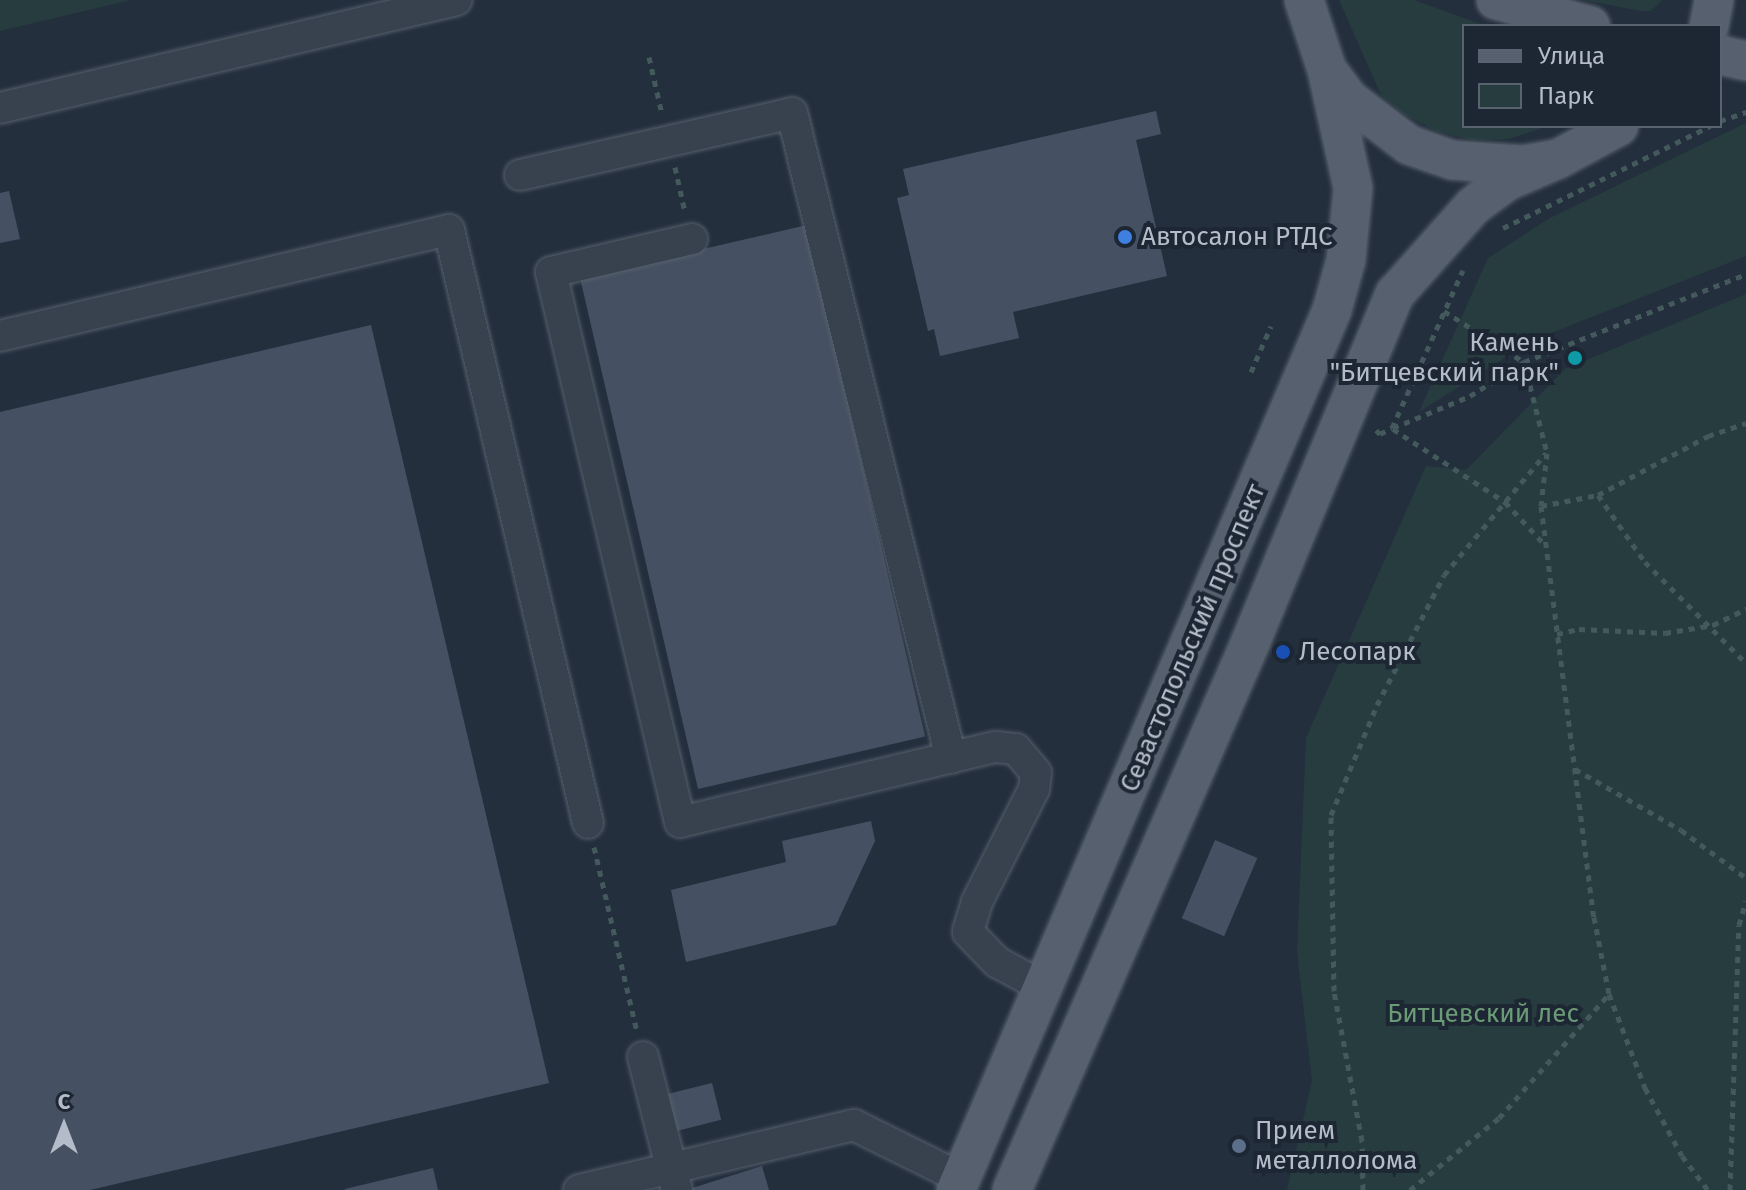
<!DOCTYPE html>
<html>
<head>
<meta charset="utf-8">
<style>
	body { margin:0 }
	#map { position:relative; width:1746px; height:1190px; overflow:hidden; background:#242f3e; font-family:"Fira Sans",sans-serif }
	div>[style] { position:absolute }
	[style*='--x'] { left:calc(var(--x)*1px); top:calc(var(--y)*1px); width:calc(var(--w)*1px); rotate:calc(var(--a)*1deg) }
	.green>* { inset:0; background:#263c3f }
	.building>* { inset:0; background:#455162; transform-origin:0 0 }
	.path>* { height:5px; margin-top:-2.5px; transform-origin:0; background:repeating-linear-gradient(90deg,#44595c 0 6px,transparent 0 12px) }
	.roads { filter:drop-shadow(0 0 2px #565f6c) drop-shadow(0 0 2px #565f6c) }
	.minor>* { height:30px; margin:-15px; padding:0 15px; transform-origin:15px; border-radius:15px; background:#38414e }
	.major>* { height:38px; margin:-19px; padding:0 19px; transform-origin:19px; border-radius:19px; background:#56606e }
	.dots>* { width:22px; height:22px; translate:-50% -50%; box-sizing:border-box; border:4px solid #1d2633; border-radius:50% }
	span { translate:-50% -50%; white-space:nowrap; text-align:center; line-height:1.15; -webkit-text-stroke:8px #1d2633; paint-order:stroke }
	.poi-label { font-size:26px; color:#b4bcc9 }
	.left { translate:0 -50%; text-align:left }
	.right { translate:-100% -50%; text-align:right }
	.street-label { font-size:26px; color:#b4bcc9 }
	.park-label { font-size:26px; color:#6b9a76 }
	.legend { position:absolute; left:1462px; top:24px; width:260px; height:104px; box-sizing:border-box; background:#1d2633; border:2px solid #59626f; margin:0; padding:10px 14px; list-style:none; font-size:24px; color:#b4bcc9 }
	.legend li { display:flex; align-items:center; gap:16px; height:40px }
	.legend b { width:40px; border:2px solid #59626f }
	.north { position:absolute; left:24px; top:1086px; width:80px; height:80px; -webkit-text-stroke:6px #1d2633; paint-order:stroke; rotate:0deg; font-size:22px; font-weight:700; line-height:32px; text-align:center; color:#b4bcc9 }
	.north::after { content:''; display:block; margin:auto; width:28px; height:36px; background:#b4bcc9; clip-path:polygon(50% 0,100% 100%,50% 72%,0 100%) }
</style>
</head>
<body>
<div id="map">
	<div class="green">
		<i style="clip-path:polygon(0 0,131px 0,0 31px)"></i>
		<i style="clip-path:polygon(1339px 0,1414px 0,1486px 26px,1464px 26px,1464px 126px,1548px 126px,1509px 139px,1473px 140px,1436px 131px,1405px 115px,1381px 95px)"></i>
		<i style="clip-path:polygon(1583px 0,1662px 0,1651px 11px,1641px 11px)"></i>
		<i style="clip-path:polygon(1746px 123px,1746px 256px,1531px 341px,1419px 412px,1488px 258px,1550px 218px)"></i>
		<i style="clip-path:polygon(1746px 294px,1746px 1190px,1287px 1190px,1312px 1081px,1297px 952px,1306px 738px,1426px 466px,1466px 470px,1565px 369px)"></i>
	</div>
	<div class="building">
		<i style="clip-path:polygon(1156px 111px,1161px 134px,1136px 140px,1167px 276px,1013px 312px,1019px 338px,940px 356px,934px 329px,928px 331px,897px 198px,909px 195px,903px 169px)"></i>
		<i style="clip-path:polygon(9px 191px,20px 239px,0 243px,0 193px)"></i>
		<i style="left:807px;top:225px;width:525px;height:233px;rotate:77deg"></i>
		<i style="clip-path:polygon(371px 325px,549px 1083px,90px 1190px,0 1190px,0 412px)"></i>
		<i style="clip-path:polygon(871px 821px,875px 841px,836px 925px,686px 962px,671px 890px,786px 862px,782px 841px)"></i>
		<i style="left:1215px;top:840px;width:46px;height:85px;rotate:23deg"></i>
		<i style="left:712px;top:1083px;width:38px;height:49px;rotate:76deg"></i>
		<i style="clip-path:polygon(762px 1166px,769px 1190px,689px 1190px,689px 1189px)"></i>
		<i style="clip-path:polygon(433px 1168px,438px 1190px,345px 1190px,345px 1189px)"></i>
	</div>
	<div class="path">
		<i style="--x:649;--y:57;--w:58;--a:77.2"></i>
		<i style="--x:1720;--y:121;--w:28;--a:-19"></i>
		<i style="--x:675;--y:167;--w:46;--a:77.5"></i>
		<i style="--x:1503;--y:228;--w:231;--a:-26.2"></i>
		<i style="--x:1444;--y:311;--w:95;--a:32.5"></i>
		<i style="--x:1524;--y:362;--w:94;--a:75.8"></i>
		<i style="--x:1547;--y:453;--w:53;--a:96.5"></i>
		<i style="--x:1541;--y:506;--w:414;--a:82.7"></i>
		<i style="--x:1594;--y:917;--w:78;--a:79"></i>
		<i style="--x:1609;--y:994;--w:101;--a:69"></i>
		<i style="--x:1645;--y:1088;--w:77;--a:61.4"></i>
		<i style="--x:1682;--y:1156;--w:43;--a:52.6"></i>
		<i style="--x:1251;--y:372;--w:50;--a:-66.5"></i>
		<i style="--x:1393;--y:428;--w:83;--a:-22.6"></i>
		<i style="--x:1470;--y:396;--w:64;--a:-32.2"></i>
		<i style="--x:1524;--y:362;--w:239;--a:-21.6"></i>
		<i style="--x:1393;--y:429;--w:134;--a:33.1"></i>
		<i style="--x:1505;--y:502;--w:60;--a:47"></i>
		<i style="--x:1376;--y:430;--w:6;--a:45"></i>
		<i style="--x:1380;--y:434;--w:13;--a:-27"></i>
		<i style="--x:1392;--y:428;--w:173;--a:-65.8"></i>
		<i style="--x:1598;--y:495;--w:82;--a:55"></i>
		<i style="--x:1645;--y:562;--w:143;--a:45"></i>
		<i style="--x:1541;--y:506;--w:58;--a:-10.9"></i>
		<i style="--x:1598;--y:495;--w:125;--a:-28.2"></i>
		<i style="--x:1708;--y:436;--w:40;--a:-18.9"></i>
		<i style="--x:1557;--y:634;--w:23;--a:-13"></i>
		<i style="--x:1579;--y:629;--w:86;--a:2.7"></i>
		<i style="--x:1665;--y:633;--w:49;--a:-9.5"></i>
		<i style="--x:1713;--y:625;--w:37;--a:-26"></i>
		<i style="--x:1575;--y:769;--w:122;--a:29.9"></i>
		<i style="--x:1681;--y:830;--w:81;--a:36.4"></i>
		<i style="--x:594;--y:847;--w:190;--a:76.9"></i>
		<i style="--x:1363;--y:1190;--w:49;--a:-91.2"></i>
		<i style="--x:1362;--y:1141;--w:153;--a:-100.6"></i>
		<i style="--x:1334;--y:991;--w:176;--a:-91"></i>
		<i style="--x:1331;--y:815;--w:119;--a:-67.3"></i>
		<i style="--x:1377;--y:705;--w:146;--a:-62.7"></i>
		<i style="--x:1444;--y:575;--w:159;--a:-50.1"></i>
		<i style="--x:1410;--y:1190;--w:114;--a:-39"></i>
		<i style="--x:1499;--y:1118;--w:166;--a:-48.4"></i>
		<i style="--x:1730;--y:1190;--w:265;--a:-88.1"></i>
		<i style="--x:1739;--y:925;--w:25;--a:-74"></i>
	</div>
	<div class="roads">
		<div class="minor">
			<i style="--x:0;--y:108;--w:469;--a:-13.3"></i>
			<i style="--x:520;--y:175;--w:279;--a:-12.8"></i>
			<i style="--x:792;--y:113;--w:664;--a:76.15"></i>
			<i style="--x:692;--y:239;--w:145;--a:166.8"></i>
			<i style="--x:551;--y:272;--w:565;--a:76.8"></i>
			<i style="--x:680;--y:822;--w:325;--a:-13.4"></i>
			<i style="--x:996;--y:747;--w:20;--a:6"></i>
			<i style="--x:1016;--y:749;--w:31;--a:50"></i>
			<i style="--x:1036;--y:773;--w:16;--a:97"></i>
			<i style="--x:1034;--y:789;--w:127;--a:116.8"></i>
			<i style="--x:977;--y:902;--w:31;--a:107"></i>
			<i style="--x:968;--y:932;--w:42;--a:46"></i>
			<i style="--x:997;--y:962;--w:52;--a:28.5"></i>
			<i style="--x:0;--y:336;--w:461;--a:-13.3"></i>
			<i style="--x:449;--y:230;--w:609;--a:76.81"></i>
			<i style="--x:643;--y:1057;--w:137;--a:75.7"></i>
			<i style="--x:579;--y:1190;--w:283;--a:-13.3"></i>
			<i style="--x:854;--y:1125;--w:119;--a:26.4"></i>
		</div>
		<div class="major">
			<i style="--x:1304;--y:0;--w:74;--a:71.8"></i>
			<i style="--x:1327;--y:70;--w:38;--a:53"></i>
			<i style="--x:1350;--y:100;--w:74;--a:37.3"></i>
			<i style="--x:1409;--y:145;--w:46;--a:19.2"></i>
			<i style="--x:1452;--y:160;--w:71;--a:4"></i>
			<i style="--x:1523;--y:165;--w:36;--a:-10"></i>
			<i style="--x:1558;--y:159;--w:69;--a:-28.4"></i>
			<i style="--x:1496;--y:0;--w:98;--a:15.3"></i>
			<i style="--x:1709;--y:26;--w:26;--a:-79"></i>
			<i style="--x:1720;--y:55;--w:27;--a:13"></i>
			<i style="--x:956;--y:1190;--w:957;--a:-66.86"></i>
			<i style="--x:1332;--y:310;--w:52;--a:-74.4"></i>
			<i style="--x:1346;--y:260;--w:72;--a:-84.4"></i>
			<i style="--x:1353;--y:188;--w:121;--a:-102.4"></i>
			<i style="--x:1012;--y:1190;--w:599;--a:-66.47"></i>
			<i style="--x:1251;--y:641;--w:376;--a:-67.5"></i>
			<i style="--x:1395;--y:294;--w:118;--a:-48.4"></i>
			<i style="--x:1473;--y:206;--w:42;--a:-36.3"></i>
			<i style="--x:1507;--y:181;--w:56;--a:-23.3"></i>
		</div>
	</div>
	<div class="dots">
		<i style="left:1125px;top:237px;background:#3f7fe0"></i>
		<i style="left:1575px;top:358px;background:#0f9aa8"></i>
		<i style="left:1283px;top:652px;background:#1a4fb4"></i>
		<i style="left:1239px;top:1146px;background:#5c6f8a"></i>
	</div>
	<div class="poi-label">
		<span class="left" style="left:1141px;top:237px">Автосалон РТДС</span>
		<span class="right" style="left:1559px;top:358px">Камень<br>"Битцевский парк"</span>
		<span class="left" style="left:1299px;top:652px">Лесопарк</span>
		<span class="left" style="left:1255px;top:1146px">Прием<br>металлолома</span>
	</div>
	<div class="street-label">
		<span style="left:1193px;top:638px;rotate:-67deg">Севастопольский проспект</span>
	</div>
	<div class="park-label">
		<span style="left:1483px;top:1014px">Битцевский лес</span>
	</div>
	<ul class="legend">
	<li><b style="height:10px;background:#56606e"></b>Улица</li>
	<li><b style="height:22px;background:#263c3f"></b>Парк</li>
	</ul>
	<div class="north">С</div>
</div>
</body>
</html>
